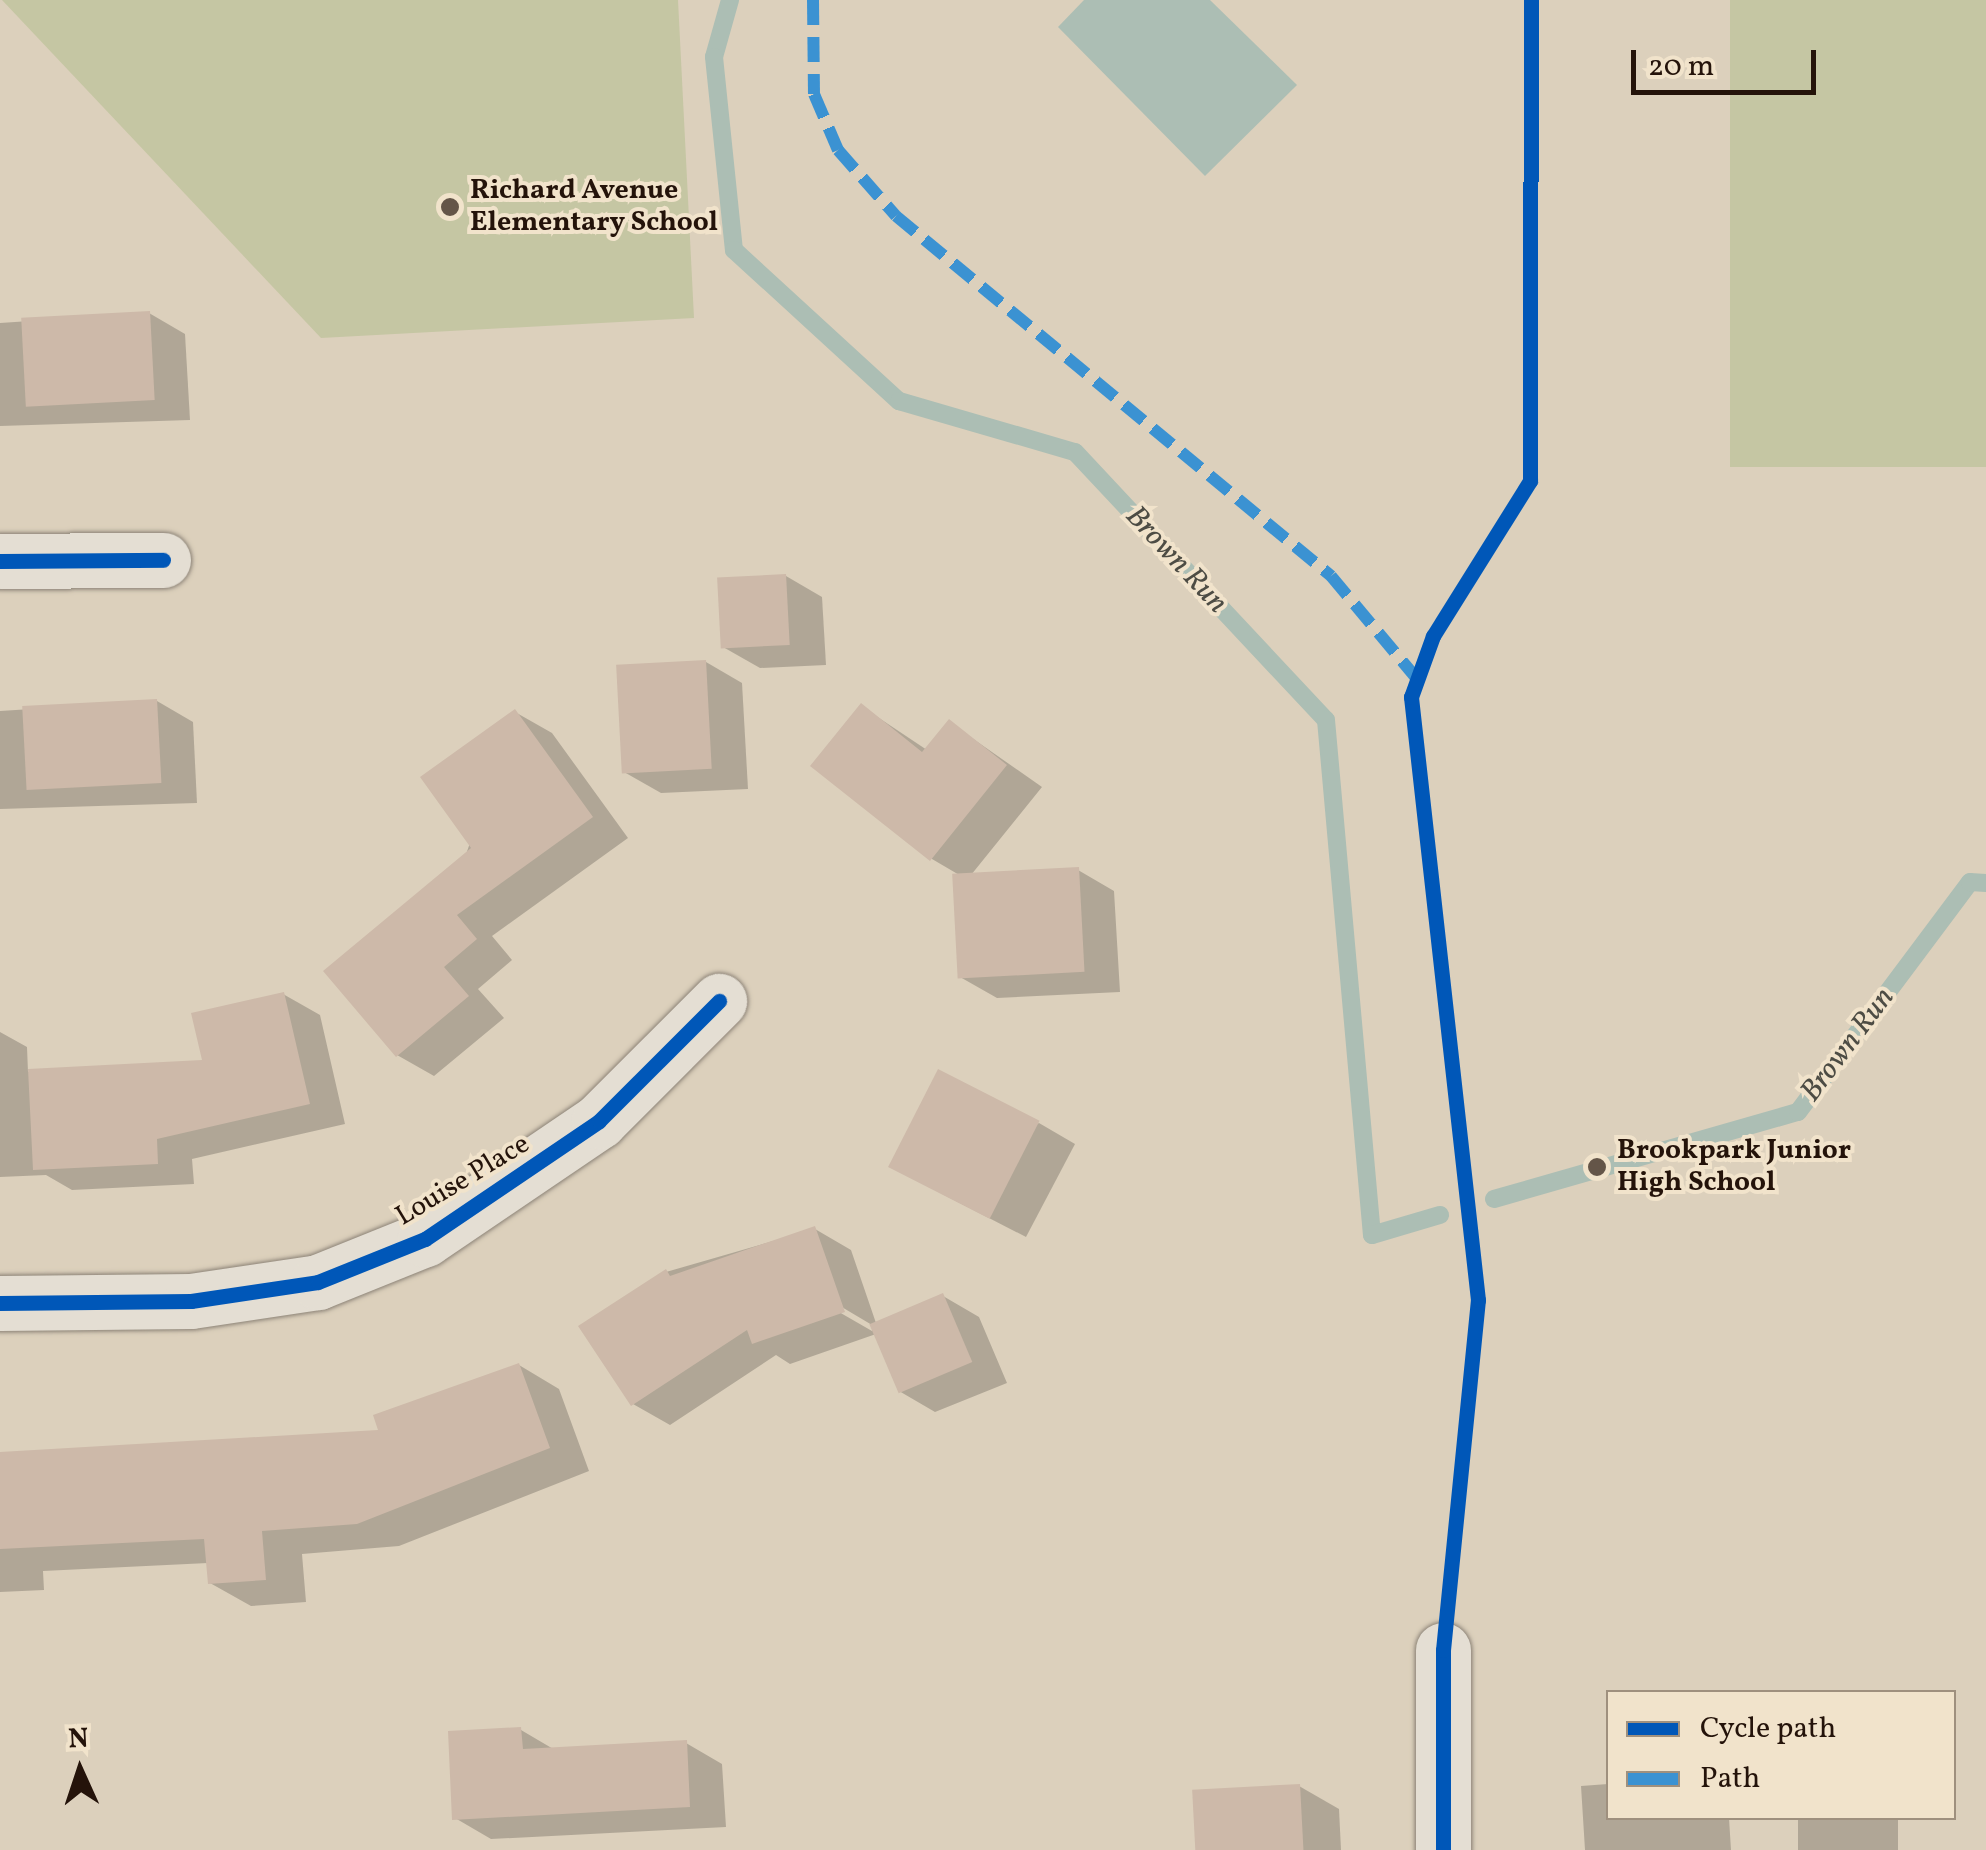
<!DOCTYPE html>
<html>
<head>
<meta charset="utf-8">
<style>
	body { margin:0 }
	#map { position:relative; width:1986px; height:1850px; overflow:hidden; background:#dcd0bc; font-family:Vollkorn,serif }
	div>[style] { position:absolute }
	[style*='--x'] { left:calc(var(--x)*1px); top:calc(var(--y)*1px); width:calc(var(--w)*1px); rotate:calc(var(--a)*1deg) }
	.green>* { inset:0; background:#c5c6a3; transform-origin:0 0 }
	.water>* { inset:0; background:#acbeb4 }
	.shadow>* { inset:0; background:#0003; transform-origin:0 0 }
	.stream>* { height:18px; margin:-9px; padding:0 9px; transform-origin:9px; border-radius:9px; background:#acbeb4 }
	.building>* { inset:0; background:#cdb9a9; transform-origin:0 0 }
	.roads { filter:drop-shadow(0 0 2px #8c8377) drop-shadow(0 0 2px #8c8377) }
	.minor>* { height:55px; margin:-27.5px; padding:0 27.5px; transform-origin:27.5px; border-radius:27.5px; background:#e4ded3 }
	.quiet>* { height:12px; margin-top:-6px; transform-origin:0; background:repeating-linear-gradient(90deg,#3b92d2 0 25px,transparent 0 37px) }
	.cycleway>* { height:15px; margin:-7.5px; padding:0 7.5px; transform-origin:7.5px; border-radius:7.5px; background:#0057b8 }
	.dots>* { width:28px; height:28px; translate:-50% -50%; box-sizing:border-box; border:5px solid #f1e3cb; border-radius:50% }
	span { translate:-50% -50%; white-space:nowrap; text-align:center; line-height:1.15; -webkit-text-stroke:8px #f1e3cb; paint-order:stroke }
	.poi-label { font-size:28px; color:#24130a; font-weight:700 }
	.left { translate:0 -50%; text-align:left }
	.street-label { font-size:28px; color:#24130a }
	.water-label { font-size:30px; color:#4d4c44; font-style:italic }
	.legend { position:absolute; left:1606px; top:1690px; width:350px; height:130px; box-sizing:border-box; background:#f1e3cb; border:2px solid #9f907e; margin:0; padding:12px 18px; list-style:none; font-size:30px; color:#24130a }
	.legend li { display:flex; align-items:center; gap:20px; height:50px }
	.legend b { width:50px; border:2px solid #9f907e }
	.north { position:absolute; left:30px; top:1720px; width:100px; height:100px; -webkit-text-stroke:8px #f1e3cb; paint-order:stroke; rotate:357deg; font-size:28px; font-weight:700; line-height:40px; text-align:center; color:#24130a }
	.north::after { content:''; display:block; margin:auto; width:35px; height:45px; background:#24130a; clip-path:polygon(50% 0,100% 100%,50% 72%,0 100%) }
	.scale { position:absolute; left:1631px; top:50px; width:185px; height:45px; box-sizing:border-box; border:5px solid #24130a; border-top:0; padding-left:12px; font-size:30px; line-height:35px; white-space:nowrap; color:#24130a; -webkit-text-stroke:8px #f1e3cb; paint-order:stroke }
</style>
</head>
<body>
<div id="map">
	<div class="green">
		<i style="clip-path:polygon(2px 0,678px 0,694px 318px,321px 338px)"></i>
		<i style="left:1730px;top:0;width:256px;height:467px"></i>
	</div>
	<div class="water">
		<i style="clip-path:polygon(1084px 0,1210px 0,1297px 85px,1205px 176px,1058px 27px)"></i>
	</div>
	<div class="shadow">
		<i style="clip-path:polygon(149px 313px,185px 334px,190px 420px,0 426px,0 323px)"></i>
		<i style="clip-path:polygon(786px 576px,822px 597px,826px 665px,760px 668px,723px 647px)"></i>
		<i style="clip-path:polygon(706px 662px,742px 683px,748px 789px,661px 793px,624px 772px)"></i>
		<i style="clip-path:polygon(157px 701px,193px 722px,197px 803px,0 809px,0 711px)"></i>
		<i style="clip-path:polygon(861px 706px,927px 750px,949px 722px,1042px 787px,971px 875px,1078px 870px,1114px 891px,1120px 992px,997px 998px,960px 977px,961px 876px,932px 859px)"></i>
		<i style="clip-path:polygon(515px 712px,552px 733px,628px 838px,492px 936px,512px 960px,478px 989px,504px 1018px,434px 1076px,397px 1055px)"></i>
		<i style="clip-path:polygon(283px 994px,320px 1015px,345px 1124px,192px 1159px,194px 1184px,72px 1190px,46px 1175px,0 1177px,0 1032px,27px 1047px,28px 1072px,205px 1063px)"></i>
		<i style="clip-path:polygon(1039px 1123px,1075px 1144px,1026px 1237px,927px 1186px)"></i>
		<i style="clip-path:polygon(evenodd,815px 1229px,851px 1250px,876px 1323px,943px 1296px,979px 1317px,1007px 1383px,935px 1412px,899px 1391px,876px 1334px,790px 1364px,776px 1355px,670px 1425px,633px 1404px,666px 1272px,815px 1229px,835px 1303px,872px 1325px,872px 1331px,832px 1308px,835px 1303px)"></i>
		<i style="clip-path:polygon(519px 1365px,559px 1389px,589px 1471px,399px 1546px,302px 1554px,306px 1602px,251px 1606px,210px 1583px,208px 1563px,43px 1571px,44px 1590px,0 1592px,0 1456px,382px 1432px)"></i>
		<i style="clip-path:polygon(521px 1730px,555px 1750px,686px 1743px,722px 1764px,726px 1827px,491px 1839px,455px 1818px)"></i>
		<i style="clip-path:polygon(1608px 1784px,1608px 1818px,1729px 1818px,1731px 1850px,1585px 1850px,1581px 1786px)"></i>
		<i style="clip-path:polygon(1299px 1786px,1339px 1809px,1341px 1850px,1198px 1850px)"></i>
		<i style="left:1798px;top:1818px;width:100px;height:32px"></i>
	</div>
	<div class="stream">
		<i style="--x:730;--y:0;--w:59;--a:105.7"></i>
		<i style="--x:714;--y:57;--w:194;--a:84.1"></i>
		<i style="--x:734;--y:250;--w:224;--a:42.5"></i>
		<i style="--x:899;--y:401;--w:183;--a:16.2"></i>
		<i style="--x:1075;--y:452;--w:367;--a:46.9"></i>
		<i style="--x:1326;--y:720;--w:517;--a:84.9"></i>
		<i style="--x:1372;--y:1235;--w:71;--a:-16.4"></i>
		<i style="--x:1494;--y:1199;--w:316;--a:-16"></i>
		<i style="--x:1798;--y:1112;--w:287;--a:-53.2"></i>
		<i style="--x:1970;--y:882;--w:16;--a:4"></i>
	</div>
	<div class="building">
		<i style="left:150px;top:311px;width:89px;height:129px;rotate:87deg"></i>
		<i style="left:786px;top:574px;width:71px;height:69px;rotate:87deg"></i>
		<i style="left:706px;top:660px;width:109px;height:90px;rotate:87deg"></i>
		<i style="left:157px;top:699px;width:84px;height:135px;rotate:87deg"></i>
		<i style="clip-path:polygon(861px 703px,922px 752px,949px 719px,1007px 765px,930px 861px,810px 766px)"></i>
		<i style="clip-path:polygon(515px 709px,593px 817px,457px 915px,477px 939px,444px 967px,469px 996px,396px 1057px,323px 971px,471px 848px,420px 777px)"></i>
		<i style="left:1079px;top:867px;width:105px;height:127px;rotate:87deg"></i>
		<i style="clip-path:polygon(284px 992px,310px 1104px,157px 1139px,158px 1164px,33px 1170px,28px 1069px,202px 1060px,191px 1013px)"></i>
		<i style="left:938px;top:1069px;width:114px;height:110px;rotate:27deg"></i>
		<i style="clip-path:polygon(815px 1226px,845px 1312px,752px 1344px,747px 1330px,631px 1406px,578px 1326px,666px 1269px,670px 1276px)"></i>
		<i style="left:943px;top:1293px;width:75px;height:80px;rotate:67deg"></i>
		<i style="clip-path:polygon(519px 1363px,550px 1448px,357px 1524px,262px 1531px,266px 1580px,208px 1584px,204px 1539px,0 1549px,0 1452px,378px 1430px,373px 1415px)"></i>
		<i style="clip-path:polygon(521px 1727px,523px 1749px,687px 1740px,690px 1807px,452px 1820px,448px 1731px)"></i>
		<i style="left:1300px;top:1784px;width:66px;height:108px;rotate:87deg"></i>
	</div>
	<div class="roads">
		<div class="minor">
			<i style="--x:0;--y:561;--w:163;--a:-0.4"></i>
			<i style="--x:0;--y:1303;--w:191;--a:-0.6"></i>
			<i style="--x:191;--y:1301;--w:128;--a:-8.5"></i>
			<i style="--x:318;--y:1282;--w:115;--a:-21.9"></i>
			<i style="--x:425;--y:1239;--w:210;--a:-34.1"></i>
			<i style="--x:599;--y:1121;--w:170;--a:-45"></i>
			<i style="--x:1443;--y:1850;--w:200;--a:-90"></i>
		</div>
	</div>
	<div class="quiet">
		<i style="--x:813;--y:0;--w:94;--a:89.4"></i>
		<i style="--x:814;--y:94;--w:61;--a:66.8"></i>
		<i style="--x:838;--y:150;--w:88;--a:48.7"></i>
		<i style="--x:896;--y:216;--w:565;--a:39.61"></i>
		<i style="--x:1331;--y:576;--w:134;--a:50.1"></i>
	</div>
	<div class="cycleway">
		<i style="--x:0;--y:561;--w:163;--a:-0.4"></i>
		<i style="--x:0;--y:1303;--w:191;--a:-0.6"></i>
		<i style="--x:191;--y:1301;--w:128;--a:-8.5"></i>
		<i style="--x:318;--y:1282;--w:115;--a:-21.9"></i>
		<i style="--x:425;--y:1239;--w:210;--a:-34.1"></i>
		<i style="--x:599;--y:1121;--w:170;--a:-45"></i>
		<i style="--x:1443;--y:1850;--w:200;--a:-90"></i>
		<i style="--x:1443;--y:1650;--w:352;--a:-84.3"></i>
		<i style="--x:1478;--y:1300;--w:607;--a:-96.34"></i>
		<i style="--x:1411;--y:697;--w:65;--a:-70.2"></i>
		<i style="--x:1433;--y:636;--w:183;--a:-58"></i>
		<i style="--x:1530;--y:481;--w:481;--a:-89.9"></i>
	</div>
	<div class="dots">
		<i style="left:450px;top:207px;background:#645548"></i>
		<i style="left:1597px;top:1167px;background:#645548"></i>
	</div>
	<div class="poi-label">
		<span class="left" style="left:470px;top:207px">Richard Avenue<br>Elementary School</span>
		<span class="left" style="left:1617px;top:1167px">Brookpark Junior<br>High School</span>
	</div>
	<div class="street-label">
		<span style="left:463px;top:1181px;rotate:-31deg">Louise Place</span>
	</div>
	<div class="water-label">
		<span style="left:1176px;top:560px;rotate:47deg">Brown Run</span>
		<span style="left:1848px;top:1045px;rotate:-53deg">Brown Run</span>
	</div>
	<ul class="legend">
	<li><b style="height:12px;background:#0057b8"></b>Cycle path</li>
	<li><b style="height:12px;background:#3b92d2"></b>Path</li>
	</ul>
	<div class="north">N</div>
	<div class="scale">20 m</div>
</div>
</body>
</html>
